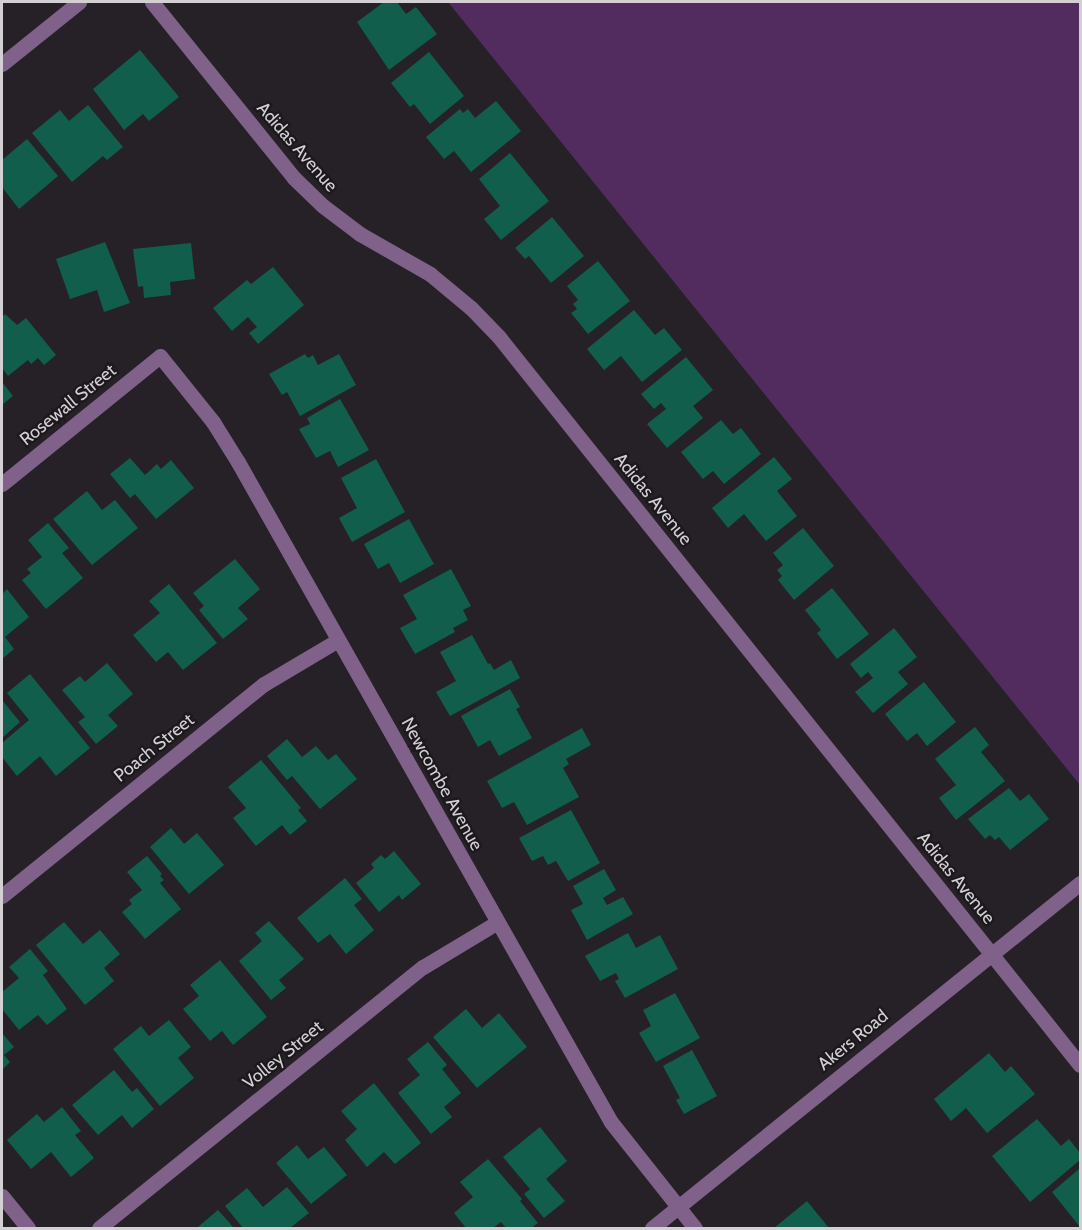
<!DOCTYPE html>
<html>
<head>
<meta charset="utf-8">
<style>
	body { margin:0 }
	#map { position:relative; width:1082px; height:1230px; overflow:hidden; background:#252127; font-family:Cabin,sans-serif }
	div>[style] { position:absolute }
	[style*='--x'] { left:calc(var(--x)*1px); top:calc(var(--y)*1px); width:calc(var(--w)*1px); rotate:calc(var(--a)*1deg) }
	.green>* { inset:0; background:#532c5f }
	.building>* { inset:0; background:#115e4d }
	.minor>* { height:15px; margin:-7.5px; padding:0 7.5px; transform-origin:7.5px; border-radius:7.5px; background:#7f6189 }
	span { translate:-50% -50%; white-space:nowrap; text-align:center; line-height:1.15; -webkit-text-stroke:4.5px #1c181d; paint-order:stroke }
	.street-label { font-size:18px; color:#d2d0d3 }
	.frame { position:absolute; inset:0; border:3px solid #d2d0d3; pointer-events:none }
</style>
</head>
<body>
<div id="map">
	<div class="green">
		<i style="clip-path:polygon(448px 2px,1080px 2px,1080px 785px)"></i>
	</div>
	<div class="building">
		<i style="clip-path:polygon(384px 2px,397px 2px,406px 14px,416px 7px,437px 34px,389px 70px,357px 22px)"></i>
		<i style="clip-path:polygon(140px 50px,179px 97px,149px 121px,143px 114px,124px 130px,93px 89px)"></i>
		<i style="clip-path:polygon(429px 52px,464px 96px,430px 124px,414px 104px,410px 107px,391px 83px)"></i>
		<i style="clip-path:polygon(496px 101px,521px 131px,471px 172px,454px 151px,444px 159px,426px 137px,460px 109px,463px 113px,468px 109px,475px 118px)"></i>
		<i style="clip-path:polygon(88px 105px,123px 147px,107px 160px,103px 156px,72px 182px,32px 133px,60px 110px,69px 121px)"></i>
		<i style="clip-path:polygon(27px 139px,58px 176px,19px 209px,2px 187px,2px 160px)"></i>
		<i style="clip-path:polygon(510px 153px,549px 201px,501px 240px,484px 219px,500px 206px,479px 179px)"></i>
		<i style="clip-path:polygon(552px 217px,584px 256px,551px 283px,529px 256px,525px 259px,515px 248px)"></i>
		<i style="clip-path:polygon(105px 242px,130px 303px,104px 312px,97px 290px,70px 299px,56px 259px)"></i>
		<i style="clip-path:polygon(191px 243px,195px 279px,170px 282px,171px 295px,144px 298px,143px 286px,138px 287px,133px 249px)"></i>
		<i style="clip-path:polygon(598px 261px,630px 301px,588px 334px,571px 313px,577px 309px,573px 304px,578px 300px,567px 286px)"></i>
		<i style="clip-path:polygon(273px 267px,304px 305px,258px 344px,249px 333px,257px 327px,248px 317px,232px 331px,213px 308px,247px 280px,251px 284px)"></i>
		<i style="clip-path:polygon(634px 310px,655px 335px,664px 328px,682px 350px,642px 382px,621px 356px,604px 370px,587px 349px)"></i>
		<i style="clip-path:polygon(5px 314px,17px 325px,26px 318px,56px 355px,44px 365px,38px 358px,31px 364px,28px 360px,8px 376px,2px 368px,2px 317px)"></i>
		<i style="clip-path:polygon(305px 354px,308px 358px,313px 355px,318px 365px,339px 354px,356px 385px,300px 416px,287px 392px,282px 395px,269px 374px)"></i>
		<i style="clip-path:polygon(686px 357px,713px 390px,693px 406px,703px 418px,667px 448px,647px 424px,666px 409px,661px 403px,654px 409px,641px 394px)"></i>
		<i style="clip-path:polygon(2px 382px,13px 396px,2px 405px)"></i>
		<i style="clip-path:polygon(340px 399px,369px 450px,338px 467px,330px 451px,316px 458px,299px 429px,310px 424px,307px 418px)"></i>
		<i style="clip-path:polygon(721px 420px,733px 434px,741px 428px,761px 454px,724px 484px,713px 471px,703px 479px,681px 452px)"></i>
		<i style="clip-path:polygon(774px 457px,792px 479px,777px 491px,797px 516px,766px 541px,744px 514px,728px 528px,712px 508px)"></i>
		<i style="clip-path:polygon(130px 458px,145px 475px,157px 464px,161px 469px,171px 460px,194px 488px,156px 519px,135px 494px,130px 498px,110px 474px)"></i>
		<i style="clip-path:polygon(376px 459px,405px 512px,352px 542px,339px 518px,357px 508px,341px 478px)"></i>
		<i style="clip-path:polygon(87px 491px,102px 510px,115px 500px,138px 528px,92px 565px,53px 519px)"></i>
		<i style="clip-path:polygon(409px 519px,434px 564px,400px 583px,389px 563px,378px 569px,364px 544px)"></i>
		<i style="clip-path:polygon(48px 523px,69px 548px,62px 553px,83px 578px,46px 609px,22px 580px,31px 573px,27px 569px,42px 557px,28px 540px)"></i>
		<i style="clip-path:polygon(803px 528px,834px 566px,794px 600px,778px 580px,782px 576px,777px 570px,783px 565px,773px 553px)"></i>
		<i style="clip-path:polygon(235px 559px,260px 589px,238px 608px,248px 619px,223px 639px,199px 610px,204px 606px,193px 593px)"></i>
		<i style="clip-path:polygon(451px 569px,471px 606px,463px 610px,468px 620px,453px 628px,455px 632px,415px 654px,400px 628px,417px 619px,403px 595px)"></i>
		<i style="clip-path:polygon(169px 584px,217px 643px,183px 670px,168px 652px,156px 662px,133px 635px,160px 613px,149px 601px)"></i>
		<i style="clip-path:polygon(832px 588px,869px 634px,837px 659px,817px 633px,821px 630px,805px 610px)"></i>
		<i style="clip-path:polygon(7px 589px,29px 617px,5px 637px,14px 649px,2px 659px,2px 594px)"></i>
		<i style="clip-path:polygon(894px 628px,917px 657px,898px 672px,908px 684px,873px 713px,855px 692px,873px 678px,868px 672px,861px 678px,850px 664px)"></i>
		<i style="clip-path:polygon(472px 635px,488px 664px,490px 663px,494px 670px,511px 660px,520px 678px,450px 716px,436px 692px,456px 681px,440px 652px)"></i>
		<i style="clip-path:polygon(107px 663px,133px 694px,108px 715px,118px 726px,96px 744px,78px 722px,85px 717px,62px 690px,80px 676px,85px 682px)"></i>
		<i style="clip-path:polygon(30px 674px,90px 748px,56px 776px,40px 756px,17px 776px,2px 757px,2px 743px,29px 720px,7px 693px)"></i>
		<i style="clip-path:polygon(924px 682px,956px 722px,927px 746px,917px 733px,907px 741px,885px 714px)"></i>
		<i style="clip-path:polygon(510px 689px,520px 707px,516px 709px,532px 738px,499px 756px,490px 740px,478px 747px,461px 716px)"></i>
		<i style="clip-path:polygon(2px 700px,20px 722px,2px 738px)"></i>
		<i style="clip-path:polygon(975px 727px,989px 745px,981px 752px,1005px 781px,956px 820px,939px 798px,956px 785px,935px 759px)"></i>
		<i style="clip-path:polygon(582px 728px,591px 745px,566px 759px,569px 764px,563px 768px,579px 797px,527px 825px,514px 802px,502px 808px,487px 781px)"></i>
		<i style="clip-path:polygon(287px 739px,302px 757px,316px 746px,328px 760px,336px 754px,357px 779px,320px 809px,292px 776px,287px 780px,267px 756px)"></i>
		<i style="clip-path:polygon(261px 760px,301px 808px,298px 810px,307px 821px,290px 835px,282px 825px,256px 846px,233px 818px,246px 808px,228px 787px)"></i>
		<i style="clip-path:polygon(1009px 788px,1020px 801px,1029px 794px,1049px 819px,1010px 850px,999px 837px,995px 840px,990px 835px,985px 839px,968px 819px)"></i>
		<i style="clip-path:polygon(571px 810px,600px 863px,568px 881px,556px 861px,548px 865px,543px 856px,532px 861px,519px 838px)"></i>
		<i style="clip-path:polygon(171px 828px,184px 844px,197px 833px,224px 865px,189px 894px,150px 847px)"></i>
		<i style="clip-path:polygon(394px 851px,421px 884px,402px 900px,399px 895px,379px 912px,356px 883px,374px 868px,371px 864px,381px 855px,385px 859px)"></i>
		<i style="clip-path:polygon(147px 856px,162px 874px,160px 876px,164px 880px,160px 883px,181px 909px,145px 939px,122px 912px,132px 904px,129px 900px,142px 890px,127px 872px)"></i>
		<i style="clip-path:polygon(604px 869px,616px 890px,603px 898px,607px 905px,623px 897px,633px 914px,587px 940px,571px 910px,583px 904px,573px 886px)"></i>
		<i style="clip-path:polygon(345px 878px,362px 899px,354px 905px,374px 930px,346px 954px,330px 934px,318px 943px,297px 918px)"></i>
		<i style="clip-path:polygon(269px 921px,304px 959px,279px 980px,286px 988px,271px 1000px,239px 961px,262px 941px,255px 933px)"></i>
		<i style="clip-path:polygon(64px 922px,83px 944px,100px 930px,120px 954px,104px 968px,114px 981px,85px 1005px,36px 945px)"></i>
		<i style="clip-path:polygon(628px 933px,636px 948px,660px 935px,678px 969px,625px 998px,615px 981px,619px 979px,616px 973px,600px 981px,585px 956px)"></i>
		<i style="clip-path:polygon(30px 949px,48px 971px,43px 975px,67px 1009px,47px 1025px,38px 1015px,19px 1030px,2px 1009px,2px 992px,19px 978px,9px 967px)"></i>
		<i style="clip-path:polygon(220px 960px,267px 1017px,233px 1045px,222px 1031px,210px 1041px,183px 1009px,199px 996px,190px 985px)"></i>
		<i style="clip-path:polygon(675px 993px,700px 1038px,656px 1062px,639px 1033px,651px 1026px,643px 1010px)"></i>
		<i style="clip-path:polygon(466px 1009px,482px 1028px,499px 1013px,527px 1047px,477px 1088px,433px 1037px)"></i>
		<i style="clip-path:polygon(169px 1020px,191px 1047px,178px 1058px,194px 1078px,160px 1106px,113px 1049px,141px 1026px,149px 1036px)"></i>
		<i style="clip-path:polygon(2px 1033px,14px 1047px,4px 1055px,10px 1062px,2px 1070px)"></i>
		<i style="clip-path:polygon(428px 1042px,447px 1065px,442px 1069px,461px 1093px,444px 1107px,452px 1117px,431px 1134px,398px 1093px,420px 1075px,407px 1059px)"></i>
		<i style="clip-path:polygon(692px 1050px,717px 1096px,684px 1114px,676px 1100px,680px 1098px,663px 1066px)"></i>
		<i style="clip-path:polygon(989px 1053px,1005px 1072px,1011px 1066px,1035px 1094px,987px 1133px,966px 1108px,951px 1121px,934px 1099px)"></i>
		<i style="clip-path:polygon(114px 1070px,132px 1092px,137px 1088px,154px 1109px,132px 1128px,122px 1115px,98px 1135px,72px 1105px)"></i>
		<i style="clip-path:polygon(374px 1083px,421px 1143px,395px 1164px,384px 1152px,367px 1167px,345px 1140px,357px 1129px,341px 1111px)"></i>
		<i style="clip-path:polygon(62px 1107px,81px 1131px,75px 1135px,94px 1158px,71px 1177px,51px 1152px,31px 1169px,7px 1140px,37px 1114px,44px 1122px)"></i>
		<i style="clip-path:polygon(1037px 1119px,1061px 1146px,1069px 1139px,1080px 1153px,1080px 1160px,1030px 1202px,992px 1156px)"></i>
		<i style="clip-path:polygon(540px 1127px,567px 1161px,546px 1179px,565px 1201px,544px 1218px,524px 1194px,530px 1189px,503px 1157px)"></i>
		<i style="clip-path:polygon(297px 1145px,308px 1159px,324px 1147px,347px 1175px,311px 1204px,276px 1163px)"></i>
		<i style="clip-path:polygon(488px 1159px,522px 1199px,520px 1201px,538px 1223px,531px 1228px,506px 1228px,501px 1222px,493px 1228px,466px 1228px,454px 1213px,473px 1197px,460px 1182px)"></i>
		<i style="clip-path:polygon(1079px 1169px,1080px 1171px,1080px 1227px,1052px 1192px)"></i>
		<i style="clip-path:polygon(287px 1187px,309px 1213px,290px 1228px,243px 1228px,225px 1206px,247px 1188px,263px 1207px)"></i>
		<i style="clip-path:polygon(807px 1201px,829px 1228px,774px 1228px)"></i>
		<i style="clip-path:polygon(218px 1210px,234px 1228px,199px 1228px,198px 1227px)"></i>
	</div>
	<div class="minor">
		<i style="--x:152;--y:2;--w:226;--a:51.1"></i>
		<i style="--x:294;--y:178;--w:40;--a:44"></i>
		<i style="--x:323;--y:206;--w:46;--a:37.1"></i>
		<i style="--x:360;--y:234;--w:81;--a:29.7"></i>
		<i style="--x:430;--y:274;--w:53;--a:39.7"></i>
		<i style="--x:471;--y:308;--w:40;--a:46"></i>
		<i style="--x:499;--y:337;--w:931;--a:51.41"></i>
		<i style="--x:2;--y:64;--w:99;--a:-38.8"></i>
		<i style="--x:2;--y:484;--w:203;--a:-39"></i>
		<i style="--x:160;--y:356;--w:85;--a:51.2"></i>
		<i style="--x:213;--y:422;--w:47;--a:58"></i>
		<i style="--x:238;--y:462;--w:758;--a:60.53"></i>
		<i style="--x:611;--y:1122;--w:135;--a:51.6"></i>
		<i style="--x:2;--y:896;--w:337;--a:-39"></i>
		<i style="--x:264;--y:684;--w:86;--a:-30.7"></i>
		<i style="--x:2;--y:1196;--w:41;--a:50.9"></i>
		<i style="--x:99;--y:1228;--w:416;--a:-38.9"></i>
		<i style="--x:423;--y:967;--w:87;--a:-31"></i>
		<i style="--x:652;--y:1228;--w:550;--a:-38.87"></i>
	</div>
	<div class="street-label">
		<span style="left:297px;top:147px;rotate:49deg">Adidas Avenue</span>
		<span style="left:68px;top:405px;rotate:-39deg">Rosewall Street</span>
		<span style="left:653px;top:499px;rotate:51deg">Adidas Avenue</span>
		<span style="left:154px;top:748px;rotate:-39deg">Poach Street</span>
		<span style="left:442px;top:784px;rotate:61deg">Newcombe Avenue</span>
		<span style="left:956px;top:878px;rotate:51deg">Adidas Avenue</span>
		<span style="left:853px;top:1040px;rotate:-39deg">Akers Road</span>
		<span style="left:283px;top:1055px;rotate:-39deg">Volley Street</span>
	</div>
	<div class="frame"></div>
</div>
</body>
</html>
